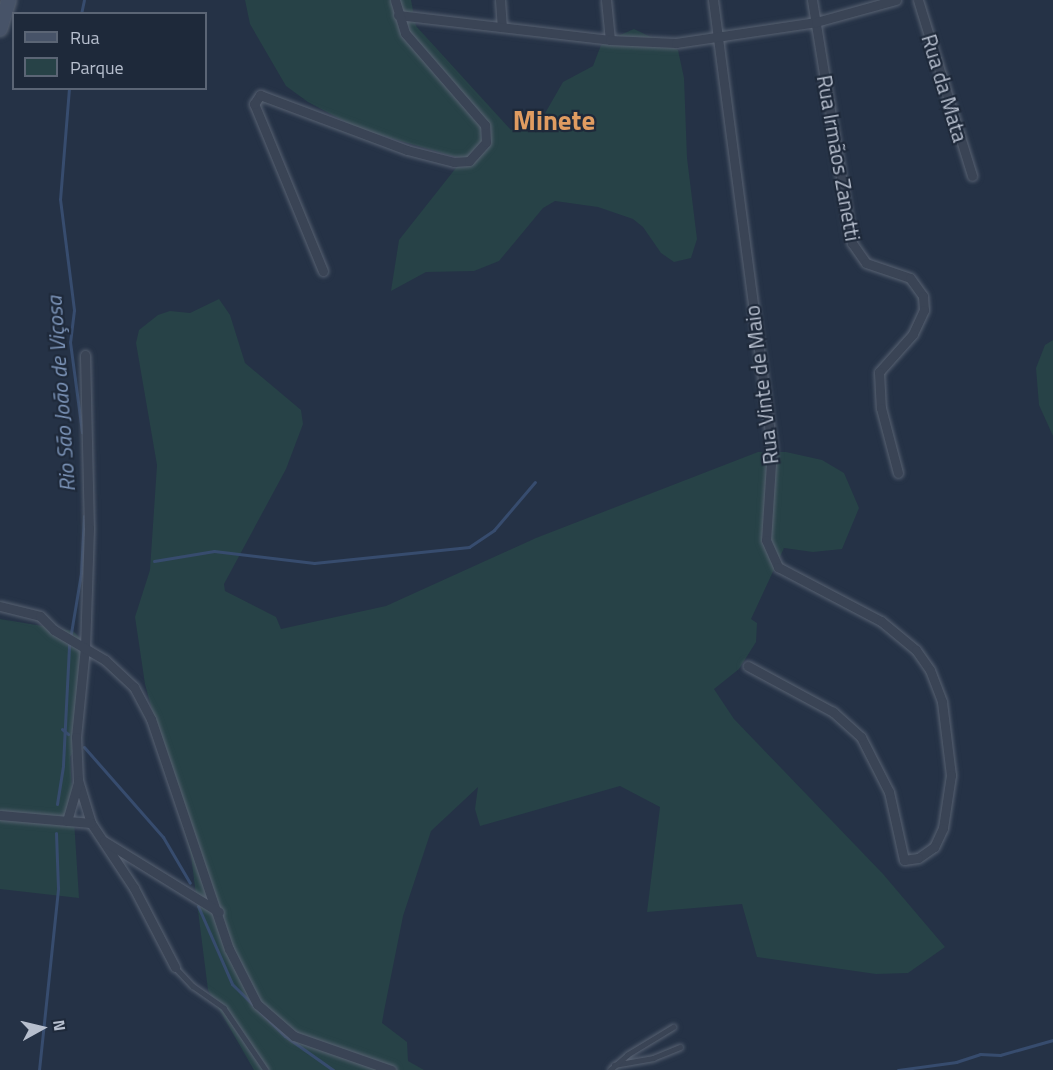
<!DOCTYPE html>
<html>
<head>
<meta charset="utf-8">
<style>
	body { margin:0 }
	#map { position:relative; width:1053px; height:1070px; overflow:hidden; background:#253246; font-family:"Titillium Web",sans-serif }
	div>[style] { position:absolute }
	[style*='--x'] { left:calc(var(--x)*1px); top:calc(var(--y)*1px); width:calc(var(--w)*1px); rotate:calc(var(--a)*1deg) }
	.green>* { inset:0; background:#274247 }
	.stream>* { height:3px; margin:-1.5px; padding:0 1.5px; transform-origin:1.5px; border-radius:1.5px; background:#374c6e }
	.roads { filter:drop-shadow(0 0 2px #586272) drop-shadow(0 0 2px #586272) }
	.lane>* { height:4.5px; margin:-2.25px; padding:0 2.25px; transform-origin:2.25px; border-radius:2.25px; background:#3a4455 }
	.street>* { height:9px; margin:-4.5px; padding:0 4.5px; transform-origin:4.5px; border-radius:4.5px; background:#3a4455 }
	.secondary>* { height:14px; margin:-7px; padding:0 7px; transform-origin:7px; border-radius:7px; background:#475368 }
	span { translate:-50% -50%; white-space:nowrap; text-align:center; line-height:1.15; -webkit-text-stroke:4.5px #1e293a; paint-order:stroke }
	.street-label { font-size:21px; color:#b7bfce }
	.water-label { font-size:22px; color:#7c94b8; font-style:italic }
	.district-label { font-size:27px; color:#e09c61; font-weight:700 }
	.legend { position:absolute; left:12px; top:12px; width:195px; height:78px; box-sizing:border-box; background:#1e293a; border:2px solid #5b6575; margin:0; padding:8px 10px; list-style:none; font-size:18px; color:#b7bfce }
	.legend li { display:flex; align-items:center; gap:12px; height:30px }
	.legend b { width:30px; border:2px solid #5b6575 }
	.north { position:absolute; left:12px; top:998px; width:60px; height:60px; -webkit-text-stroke:4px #1e293a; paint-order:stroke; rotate:82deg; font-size:16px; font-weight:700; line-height:24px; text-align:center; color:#b7bfce }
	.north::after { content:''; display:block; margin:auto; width:21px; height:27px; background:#b7bfce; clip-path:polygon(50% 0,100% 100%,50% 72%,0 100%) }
</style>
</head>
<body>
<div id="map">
	<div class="green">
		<i style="clip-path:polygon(245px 0,411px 0,416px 26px,511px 130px,544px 115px,563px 82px,593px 66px,601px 45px,620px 35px,634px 29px,678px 50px,684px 78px,687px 158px,697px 239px,691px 258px,674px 262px,661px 253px,643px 227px,633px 219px,598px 207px,555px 201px,543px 208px,499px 261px,474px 271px,426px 272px,391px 291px,399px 240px,463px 159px,359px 129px,308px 102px,286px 86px,250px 24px)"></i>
		<i style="clip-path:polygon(219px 299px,230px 315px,245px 363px,301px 410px,303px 424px,286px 469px,224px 584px,225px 591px,276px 617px,281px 629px,386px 606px,536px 538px,758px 452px,786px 452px,822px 460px,844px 473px,859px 508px,842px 549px,813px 552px,784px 548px,751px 619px,757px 623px,756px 642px,739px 669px,714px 689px,734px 719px,883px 874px,945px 947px,908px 973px,876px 974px,757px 957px,742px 904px,647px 912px,660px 807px,620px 786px,480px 826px,475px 809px,478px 787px,431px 831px,403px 916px,384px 1011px,382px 1023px,407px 1042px,408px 1061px,424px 1070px,254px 1070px,208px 990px,191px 855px,145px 684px,135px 617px,150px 570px,157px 465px,136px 343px,139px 330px,158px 315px,170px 311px,190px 313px)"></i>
		<i style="clip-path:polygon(1053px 340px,1053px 436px,1039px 405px,1036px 368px,1045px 345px)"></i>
		<i style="clip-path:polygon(0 619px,73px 631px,83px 641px,79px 743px,70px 757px,79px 898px,0 889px)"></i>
	</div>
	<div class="stream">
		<i style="--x:81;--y:14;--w:14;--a:-78"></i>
		<i style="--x:69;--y:88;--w:111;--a:94.6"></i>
		<i style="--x:60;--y:199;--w:112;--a:82.8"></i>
		<i style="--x:74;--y:310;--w:32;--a:97"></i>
		<i style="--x:70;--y:342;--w:91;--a:82.4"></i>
		<i style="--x:154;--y:561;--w:61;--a:-9.5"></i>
		<i style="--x:214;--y:551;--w:101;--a:6.8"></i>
		<i style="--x:314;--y:563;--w:156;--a:-5.9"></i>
		<i style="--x:469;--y:547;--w:30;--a:-34"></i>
		<i style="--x:494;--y:530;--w:63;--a:-49.5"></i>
		<i style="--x:62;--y:729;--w:8;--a:40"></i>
		<i style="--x:84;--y:747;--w:120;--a:48.7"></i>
		<i style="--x:163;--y:837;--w:53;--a:59.6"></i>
		<i style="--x:57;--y:804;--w:39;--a:-81"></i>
		<i style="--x:63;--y:765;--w:120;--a:-87.1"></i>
		<i style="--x:69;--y:645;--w:73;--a:-80.5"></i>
		<i style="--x:81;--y:573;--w:57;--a:-87"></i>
		<i style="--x:198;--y:906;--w:85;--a:66.4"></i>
		<i style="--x:232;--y:984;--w:74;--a:44.5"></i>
		<i style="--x:285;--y:1036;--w:59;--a:35.3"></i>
		<i style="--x:39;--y:1070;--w:183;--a:-84"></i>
		<i style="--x:58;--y:888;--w:55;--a:-92.1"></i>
		<i style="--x:898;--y:1070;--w:59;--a:-7.9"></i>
		<i style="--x:956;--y:1062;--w:25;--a:-18"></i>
		<i style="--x:980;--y:1054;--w:20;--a:3"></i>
		<i style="--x:1000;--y:1055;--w:55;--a:-15.8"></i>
	</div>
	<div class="roads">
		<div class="lane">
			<i style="--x:175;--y:967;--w:26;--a:47"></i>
			<i style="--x:193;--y:986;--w:38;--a:35"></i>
			<i style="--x:224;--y:1008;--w:75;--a:55.9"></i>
			<i style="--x:614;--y:1065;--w:40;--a:-10"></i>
			<i style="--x:653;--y:1058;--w:29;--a:-22"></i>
			<i style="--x:610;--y:1070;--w:23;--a:-41"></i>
			<i style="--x:627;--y:1055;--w:54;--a:-31.3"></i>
		</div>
		<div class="street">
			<i style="--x:500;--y:0;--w:26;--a:86"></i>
			<i style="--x:606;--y:0;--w:40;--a:84.3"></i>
			<i style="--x:713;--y:0;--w:452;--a:82.5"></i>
			<i style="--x:772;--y:448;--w:92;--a:93.7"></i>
			<i style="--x:766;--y:540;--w:30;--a:66"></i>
			<i style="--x:778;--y:567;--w:116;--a:27.7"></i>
			<i style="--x:881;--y:621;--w:45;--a:39.6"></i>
			<i style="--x:916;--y:650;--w:24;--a:55"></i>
			<i style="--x:930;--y:670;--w:34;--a:69"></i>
			<i style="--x:942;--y:702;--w:74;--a:83"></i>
			<i style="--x:951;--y:775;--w:54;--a:98.6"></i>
			<i style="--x:943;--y:828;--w:21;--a:115"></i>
			<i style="--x:934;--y:847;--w:19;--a:145"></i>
			<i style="--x:918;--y:858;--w:14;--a:172"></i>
			<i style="--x:904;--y:860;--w:70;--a:-102.4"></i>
			<i style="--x:889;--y:792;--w:62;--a:-117"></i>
			<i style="--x:861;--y:737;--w:38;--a:-138"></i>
			<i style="--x:833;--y:712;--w:97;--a:-151.6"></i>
			<i style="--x:812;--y:0;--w:246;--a:80.7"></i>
			<i style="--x:852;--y:243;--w:24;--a:55"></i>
			<i style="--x:866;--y:263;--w:46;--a:18.8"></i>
			<i style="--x:910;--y:278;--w:22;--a:54"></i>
			<i style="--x:923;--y:296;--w:14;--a:86"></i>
			<i style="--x:924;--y:310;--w:26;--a:115"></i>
			<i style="--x:913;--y:334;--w:51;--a:131.8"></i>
			<i style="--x:879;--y:372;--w:36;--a:87"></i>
			<i style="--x:881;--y:408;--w:67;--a:75.3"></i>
			<i style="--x:918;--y:0;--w:184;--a:72.9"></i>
			<i style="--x:398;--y:15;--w:213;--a:6.7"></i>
			<i style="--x:610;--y:40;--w:66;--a:2.6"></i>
			<i style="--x:676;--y:43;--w:142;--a:-8.5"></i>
			<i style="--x:816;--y:22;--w:83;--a:-15.4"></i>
			<i style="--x:323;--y:271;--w:181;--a:-112.4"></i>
			<i style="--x:254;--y:104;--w:11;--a:-56"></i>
			<i style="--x:260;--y:95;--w:157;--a:20.5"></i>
			<i style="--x:407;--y:150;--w:49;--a:14.3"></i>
			<i style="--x:454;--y:162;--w:15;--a:-4"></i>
			<i style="--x:469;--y:161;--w:25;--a:-48"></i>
			<i style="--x:486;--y:142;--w:17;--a:-93"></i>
			<i style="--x:485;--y:125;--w:122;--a:-131"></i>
			<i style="--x:405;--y:33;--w:34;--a:-107"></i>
			<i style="--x:85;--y:355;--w:173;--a:88.7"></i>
			<i style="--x:89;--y:528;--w:119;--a:91.9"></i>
			<i style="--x:85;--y:647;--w:90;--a:95.7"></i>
			<i style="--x:76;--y:737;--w:43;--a:87.3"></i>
			<i style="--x:78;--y:780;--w:45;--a:73.2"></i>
			<i style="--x:91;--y:823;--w:78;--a:56.5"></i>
			<i style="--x:134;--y:888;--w:89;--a:62.6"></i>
			<i style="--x:0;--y:606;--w:41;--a:14"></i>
			<i style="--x:40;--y:616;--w:20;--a:45"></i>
			<i style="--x:54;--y:630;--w:59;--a:30.5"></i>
			<i style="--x:105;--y:660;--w:40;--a:43"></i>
			<i style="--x:134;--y:687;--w:36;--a:62"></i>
			<i style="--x:151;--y:719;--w:243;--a:71.3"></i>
			<i style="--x:229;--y:949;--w:62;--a:63"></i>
			<i style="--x:257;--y:1004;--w:49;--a:40.9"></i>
			<i style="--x:294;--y:1036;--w:103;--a:19.3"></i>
			<i style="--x:0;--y:815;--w:91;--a:5"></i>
			<i style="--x:67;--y:821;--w:40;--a:-74"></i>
			<i style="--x:104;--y:841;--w:135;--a:31.7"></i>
		</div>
		<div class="secondary">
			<i style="--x:0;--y:29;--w:30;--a:-73"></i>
		</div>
	</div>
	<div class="street-label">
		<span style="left:945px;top:88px;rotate:73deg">Rua da Mata</span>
		<span style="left:839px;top:158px;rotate:80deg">Rua Irmãos Zanetti</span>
		<span style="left:761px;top:385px;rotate:-97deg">Rua Vinte de Maio</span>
	</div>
	<div class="water-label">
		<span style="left:61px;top:394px;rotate:-94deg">Rio São João de Viçosa</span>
	</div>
	<div class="district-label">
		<span style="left:554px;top:120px">Minete</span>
	</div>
	<ul class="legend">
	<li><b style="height:8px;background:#475368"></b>Rua</li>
	<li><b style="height:16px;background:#274247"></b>Parque</li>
	</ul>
	<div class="north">N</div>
</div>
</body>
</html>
